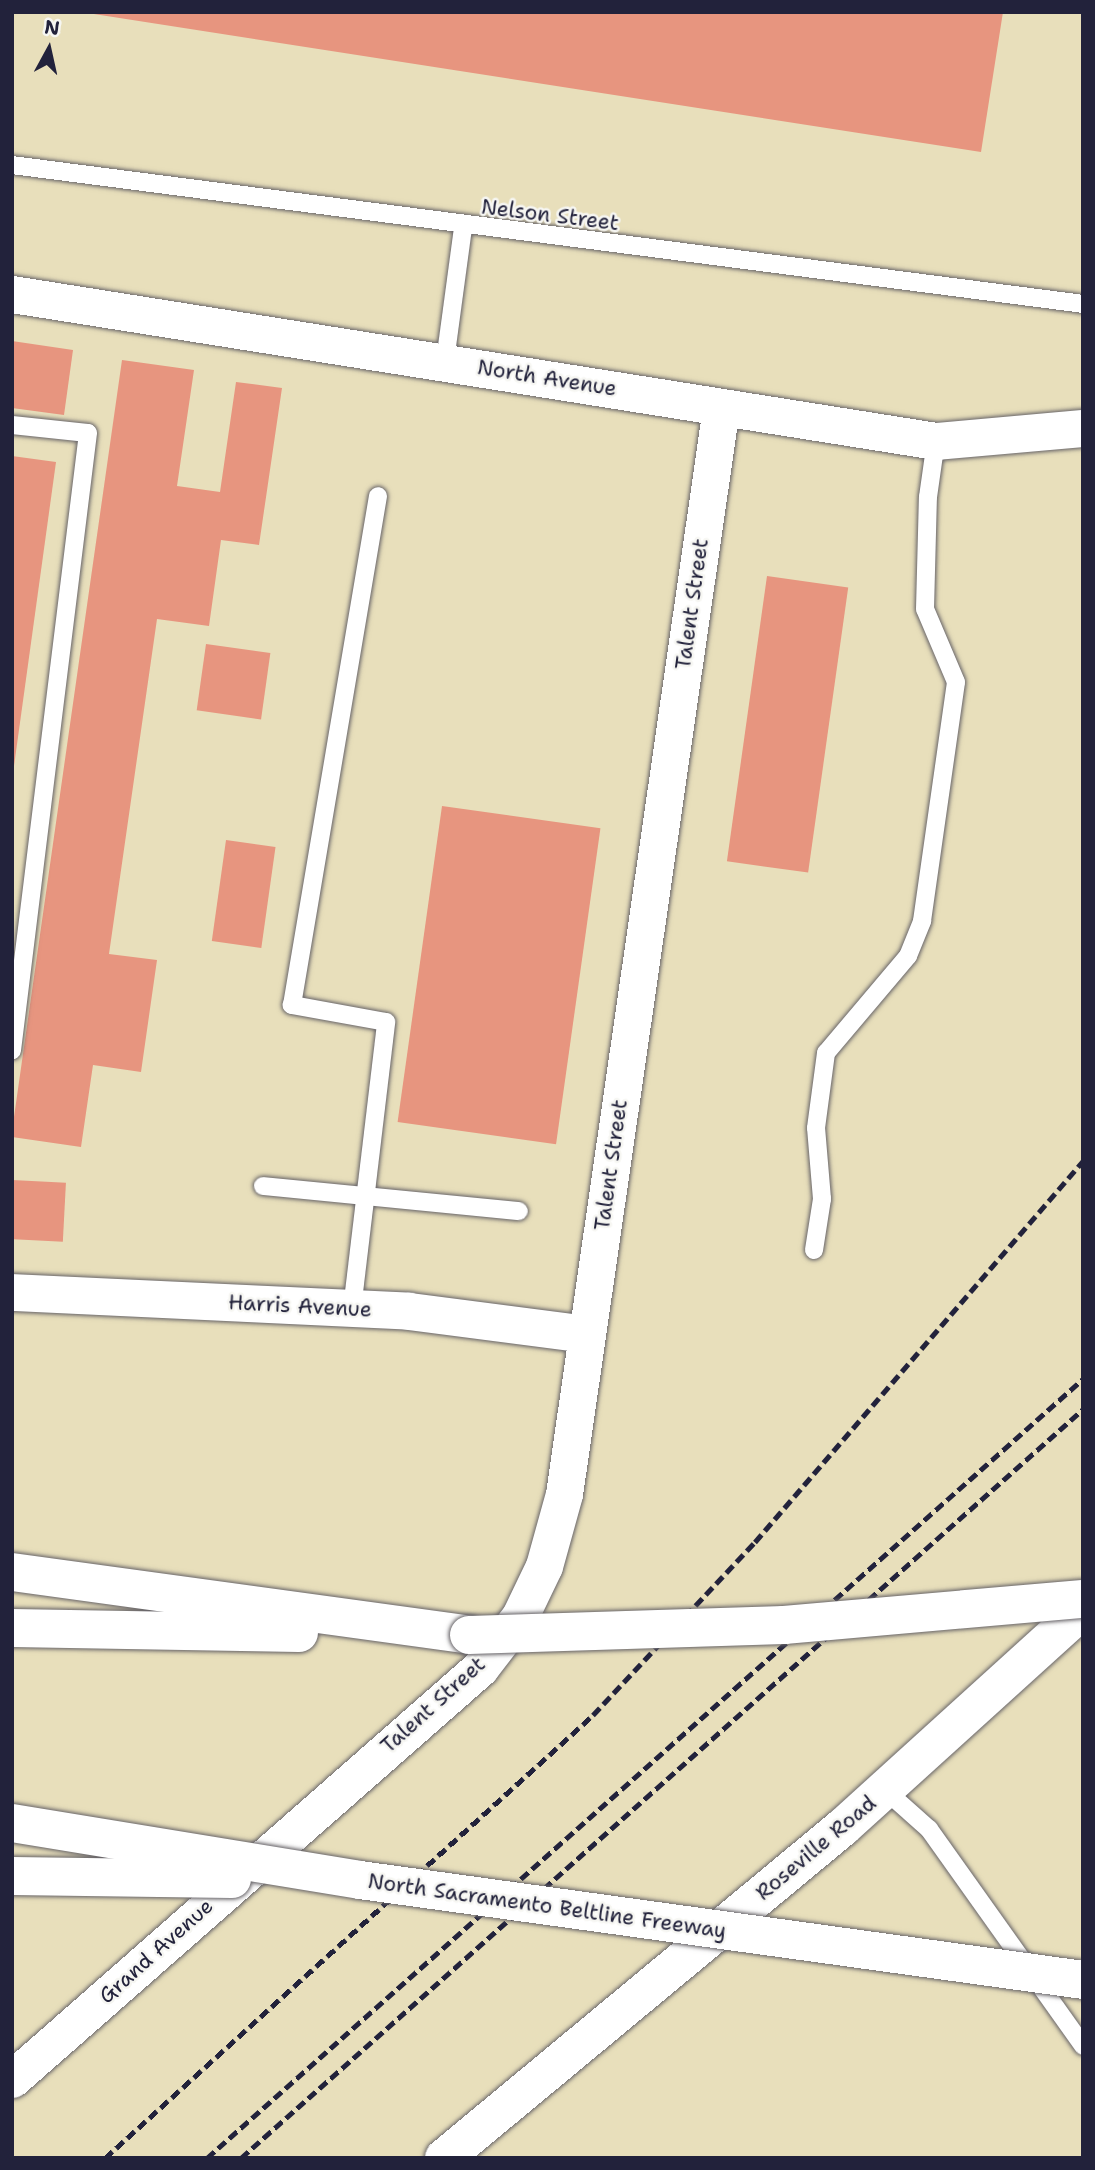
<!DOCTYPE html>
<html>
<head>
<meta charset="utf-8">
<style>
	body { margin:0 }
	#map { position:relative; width:1095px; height:2170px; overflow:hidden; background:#e8dfbb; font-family:"Shantell Sans",sans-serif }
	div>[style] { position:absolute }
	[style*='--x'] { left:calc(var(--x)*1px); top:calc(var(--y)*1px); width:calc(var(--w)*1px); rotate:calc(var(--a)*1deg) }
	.building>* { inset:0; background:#e7957f; transform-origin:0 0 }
	.roads { filter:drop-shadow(0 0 2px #676468) drop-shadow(0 0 2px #676468) }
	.service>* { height:18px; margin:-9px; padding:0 9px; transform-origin:9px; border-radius:9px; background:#fff }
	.minor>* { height:37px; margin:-18.5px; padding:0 18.5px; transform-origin:18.5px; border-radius:18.5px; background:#fff }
	.secondary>* { height:38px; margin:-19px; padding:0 19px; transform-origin:19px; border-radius:19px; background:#fff }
	.motorway>* { height:38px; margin:-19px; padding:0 19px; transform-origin:19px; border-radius:19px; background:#fff }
	.rail>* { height:5px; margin-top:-2.5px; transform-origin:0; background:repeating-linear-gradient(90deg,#22223b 0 10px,transparent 0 15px) }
	.bridges { filter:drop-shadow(0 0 2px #676468) drop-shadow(0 0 2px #676468) }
	.motorway-bridge>* { height:38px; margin:-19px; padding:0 19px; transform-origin:19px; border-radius:19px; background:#fff }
	span { translate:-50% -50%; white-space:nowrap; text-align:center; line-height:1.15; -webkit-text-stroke:5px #f6f6f2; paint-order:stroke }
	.street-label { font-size:21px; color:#22223b }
	.frame { position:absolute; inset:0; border:14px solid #22223b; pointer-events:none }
	.north { position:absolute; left:14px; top:14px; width:70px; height:70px; -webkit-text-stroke:5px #f6f6f2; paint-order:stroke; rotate:8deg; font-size:19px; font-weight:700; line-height:28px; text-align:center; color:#22223b }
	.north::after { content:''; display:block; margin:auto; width:24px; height:32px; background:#22223b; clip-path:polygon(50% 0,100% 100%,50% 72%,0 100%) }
</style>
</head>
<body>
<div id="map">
	<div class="building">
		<i style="clip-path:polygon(81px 12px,1003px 12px,981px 152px)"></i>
		<i style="clip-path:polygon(12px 341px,73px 350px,64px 415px,12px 408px)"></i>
		<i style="clip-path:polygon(122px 360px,194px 370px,177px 486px,220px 492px,236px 382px,282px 388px,259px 545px,221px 540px,209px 626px,157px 619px,109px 954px,157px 960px,141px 1072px,93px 1065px,81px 1147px,12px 1137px,12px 1131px)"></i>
		<i style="clip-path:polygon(12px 456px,56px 462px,14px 766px,12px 766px)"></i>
		<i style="left:767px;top:576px;width:82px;height:288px;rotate:8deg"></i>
		<i style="left:206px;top:644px;width:65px;height:67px;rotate:8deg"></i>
		<i style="left:442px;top:806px;width:160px;height:319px;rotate:8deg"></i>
		<i style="left:226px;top:840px;width:50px;height:102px;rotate:8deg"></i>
		<i style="left:12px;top:1180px;width:54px;height:59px;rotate:3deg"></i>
	</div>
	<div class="roads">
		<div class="service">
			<i style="--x:12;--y:165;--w:1080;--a:7.39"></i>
			<i style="--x:445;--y:361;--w:135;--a:-82.3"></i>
			<i style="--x:12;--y:425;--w:76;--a:6"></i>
			<i style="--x:88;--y:433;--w:622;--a:97.02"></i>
			<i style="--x:263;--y:1186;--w:257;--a:5.6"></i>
			<i style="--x:814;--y:1250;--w:52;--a:-81.1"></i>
			<i style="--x:822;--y:1199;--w:71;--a:-94.8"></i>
			<i style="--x:816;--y:1128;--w:76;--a:-82.4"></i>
			<i style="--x:826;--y:1053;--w:127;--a:-49.8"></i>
			<i style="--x:908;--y:956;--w:38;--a:-68"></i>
			<i style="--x:922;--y:921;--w:241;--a:-81.9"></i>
			<i style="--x:956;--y:682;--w:79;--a:-113"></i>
			<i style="--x:925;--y:609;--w:112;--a:-88.5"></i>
			<i style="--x:928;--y:497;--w:57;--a:-81.9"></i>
			<i style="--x:352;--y:1309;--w:289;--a:-83.2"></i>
			<i style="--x:386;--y:1022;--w:96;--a:-169.7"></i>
			<i style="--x:292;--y:1005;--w:516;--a:-80.41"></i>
			<i style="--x:885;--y:1790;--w:59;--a:41.6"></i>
			<i style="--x:929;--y:1829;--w:266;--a:54.6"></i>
		</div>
		<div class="minor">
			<i style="--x:12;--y:294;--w:936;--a:9.04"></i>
			<i style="--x:936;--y:441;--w:148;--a:-5.1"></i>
			<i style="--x:12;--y:1292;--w:397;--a:2.7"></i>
			<i style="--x:409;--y:1311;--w:179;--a:7.4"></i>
			<i style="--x:12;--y:2079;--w:623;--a:-41.29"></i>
			<i style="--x:480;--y:1668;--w:66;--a:-52.4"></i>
			<i style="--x:520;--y:1616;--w:55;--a:-64.4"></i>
			<i style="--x:544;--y:1566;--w:75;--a:-74.5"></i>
			<i style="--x:564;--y:1494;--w:1098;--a:-81.78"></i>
		</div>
		<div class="secondary">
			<i style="--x:444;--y:2158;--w:518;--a:-39.68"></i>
			<i style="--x:843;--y:1827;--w:324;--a:-42.2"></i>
		</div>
		<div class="motorway">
			<i style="--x:12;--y:1572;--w:461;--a:7.8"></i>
			<i style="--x:12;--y:1628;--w:287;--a:1"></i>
		</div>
	</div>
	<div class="rail">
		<i style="--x:105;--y:2158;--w:659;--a:-42.23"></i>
		<i style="--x:593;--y:1715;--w:237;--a:-46.9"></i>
		<i style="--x:755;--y:1542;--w:503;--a:-49.28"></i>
		<i style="--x:207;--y:2158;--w:1172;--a:-41.65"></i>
		<i style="--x:241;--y:2158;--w:1127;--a:-41.65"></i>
	</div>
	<div class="bridges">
		<div class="motorway-bridge">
			<i style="--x:469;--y:1635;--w:315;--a:-1.8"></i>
			<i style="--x:784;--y:1625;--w:300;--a:-5"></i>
			<i style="--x:12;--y:1823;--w:353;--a:9.3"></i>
			<i style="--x:360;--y:1880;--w:730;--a:7.87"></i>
			<i style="--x:12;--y:1876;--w:220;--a:0.8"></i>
		</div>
	</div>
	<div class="street-label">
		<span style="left:550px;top:215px;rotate:7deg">Nelson Street</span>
		<span style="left:547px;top:378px;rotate:9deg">North Avenue</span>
		<span style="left:692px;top:604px;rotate:-82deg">Talent Street</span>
		<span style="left:611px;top:1165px;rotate:-82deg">Talent Street</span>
		<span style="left:300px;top:1306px;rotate:3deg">Harris Avenue</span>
		<span style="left:433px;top:1705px;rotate:-42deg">Talent Street</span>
		<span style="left:816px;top:1848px;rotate:-40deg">Roseville Road</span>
		<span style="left:547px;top:1906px;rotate:8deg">North Sacramento Beltline Freeway</span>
		<span style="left:156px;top:1951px;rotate:-42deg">Grand Avenue</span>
	</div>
	<div class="frame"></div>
	<div class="north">N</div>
</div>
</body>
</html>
